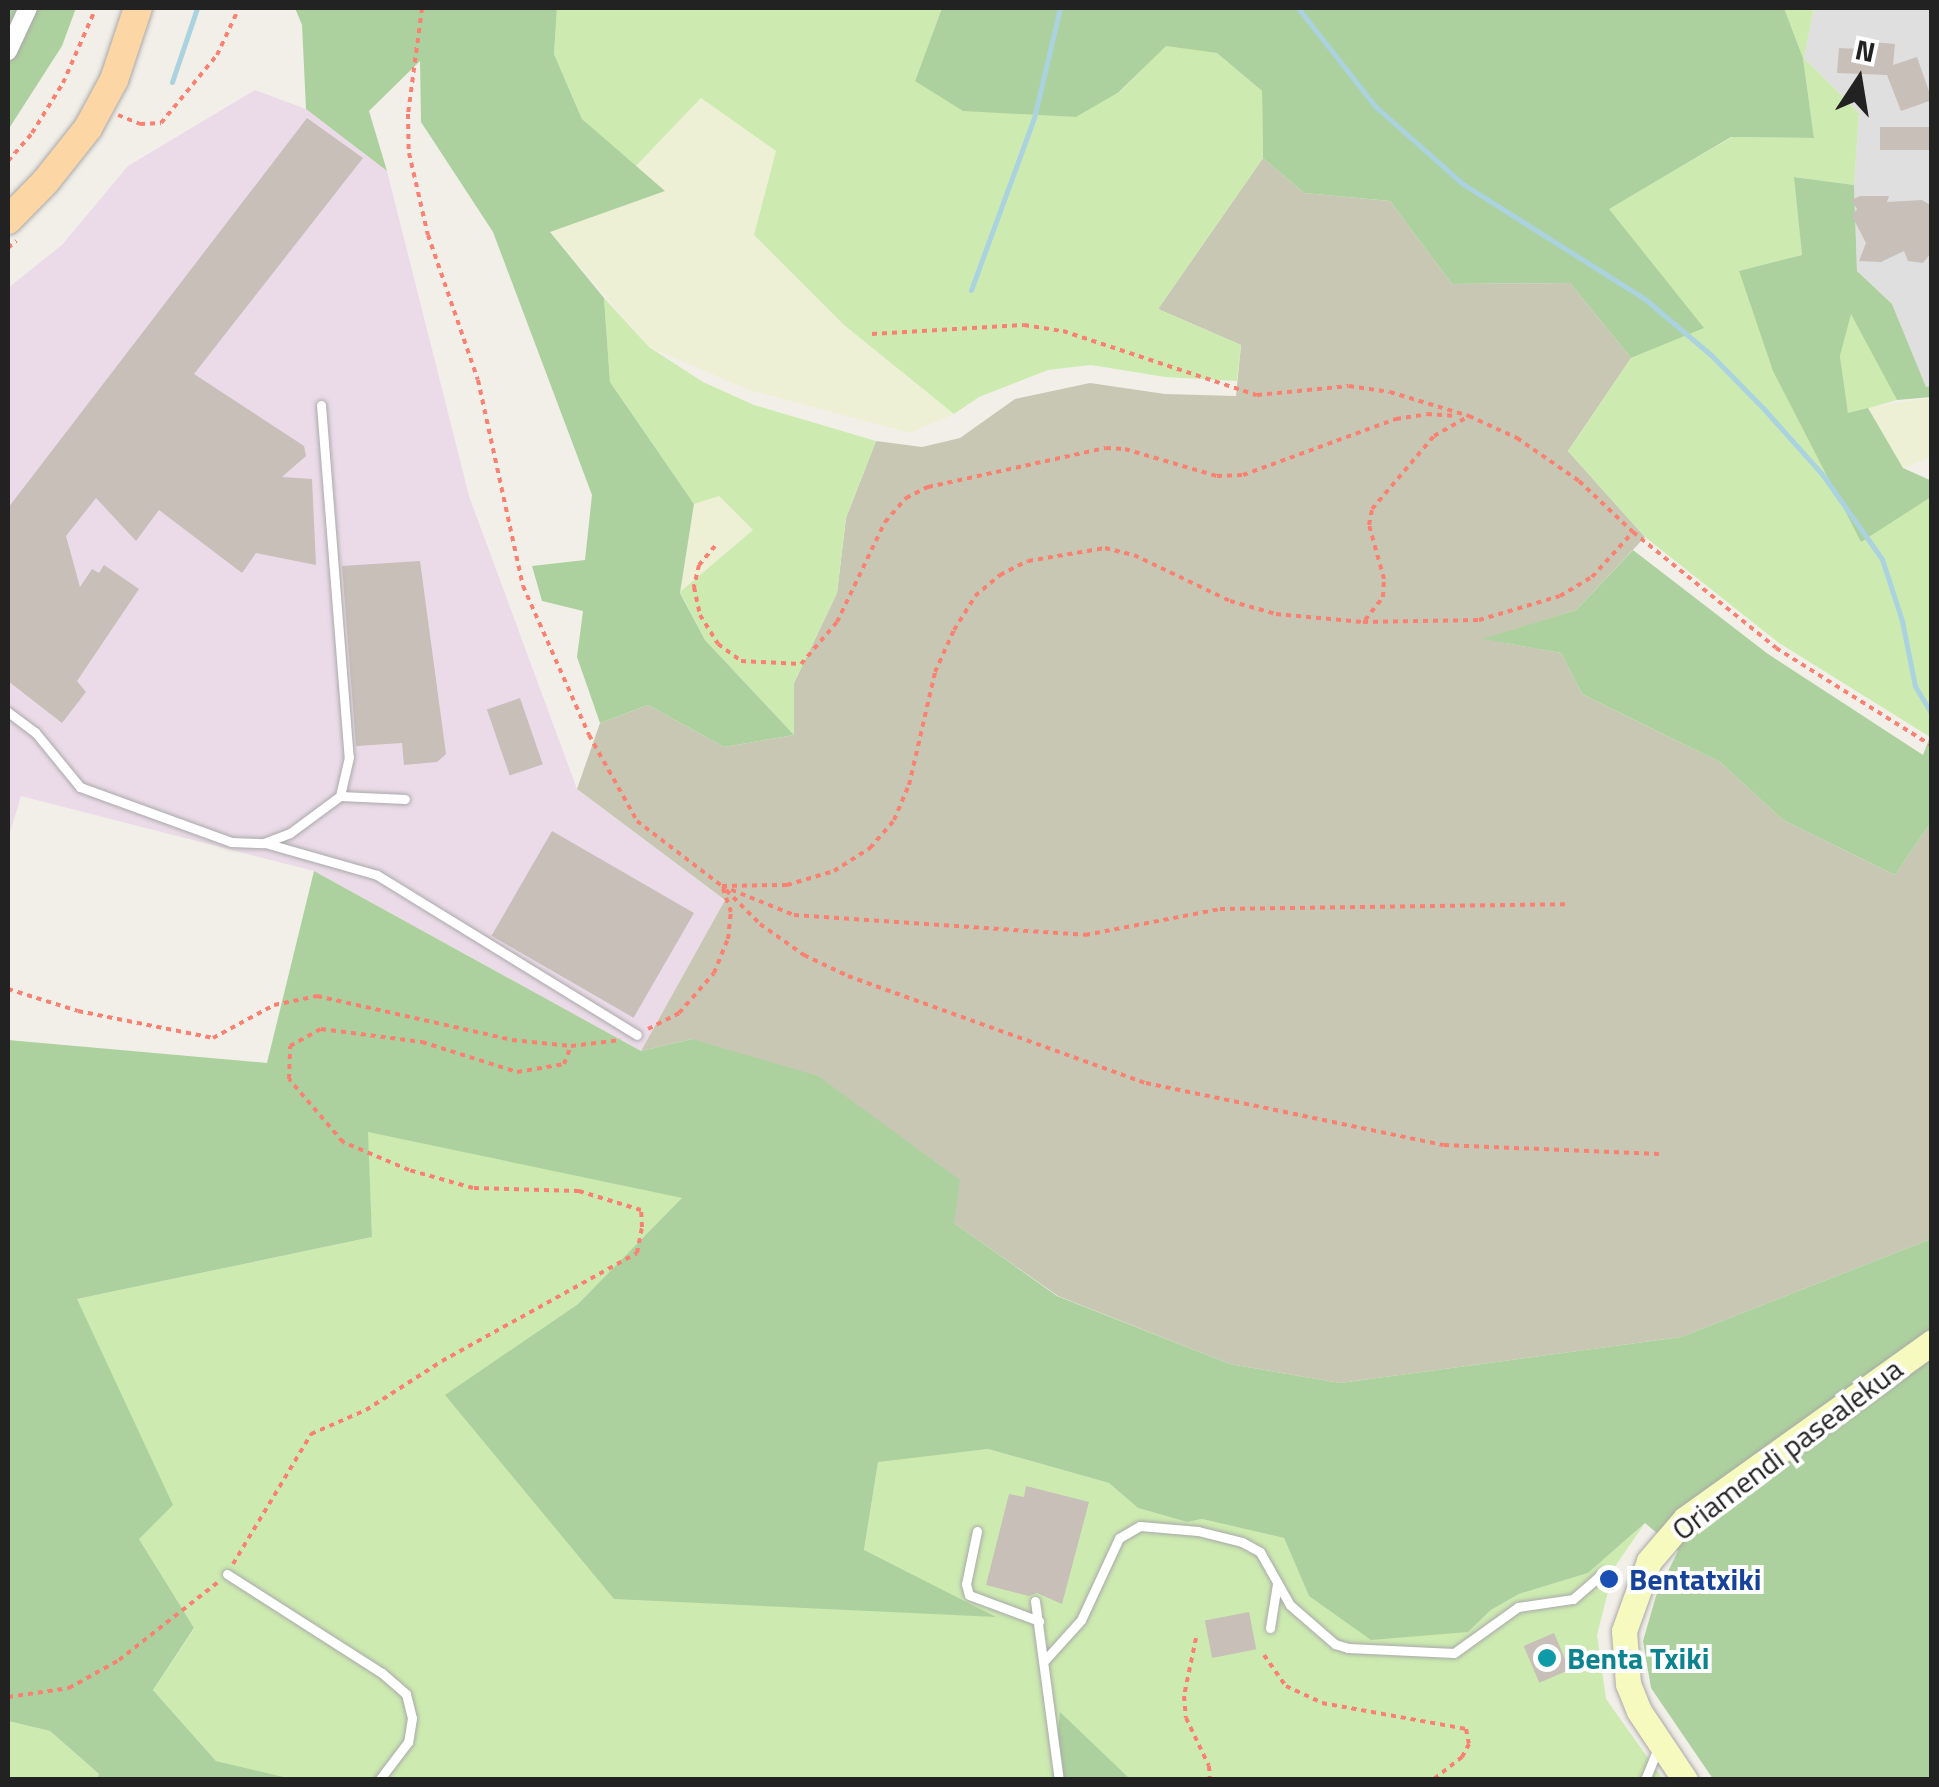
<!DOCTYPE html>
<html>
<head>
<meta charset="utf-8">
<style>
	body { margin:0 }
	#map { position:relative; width:1939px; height:1787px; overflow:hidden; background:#f2efe9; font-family:"Titillium Web",sans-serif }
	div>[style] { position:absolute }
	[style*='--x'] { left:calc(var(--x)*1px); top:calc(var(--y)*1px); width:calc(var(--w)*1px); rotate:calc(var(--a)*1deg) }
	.residential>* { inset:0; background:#e0dfdf }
	.industrial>* { inset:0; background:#ebdbe8 }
	.construction>* { inset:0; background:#c7c7b4 }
	.farmland>* { inset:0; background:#eef0d5 }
	.grass>* { inset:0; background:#cdebb0 }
	.forest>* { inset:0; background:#add19e }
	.stream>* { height:5px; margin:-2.5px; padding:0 2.5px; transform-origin:2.5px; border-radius:2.5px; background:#aad3df }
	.building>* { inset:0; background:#c7bfb8; transform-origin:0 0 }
	.path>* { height:4px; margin-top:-2px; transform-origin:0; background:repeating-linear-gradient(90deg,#fa8072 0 5px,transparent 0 10px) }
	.roads { filter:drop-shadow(0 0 2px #a9a9a9) drop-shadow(0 0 2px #a9a9a9) }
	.service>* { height:9px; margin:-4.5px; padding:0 4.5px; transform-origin:4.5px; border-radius:4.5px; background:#fff }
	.minor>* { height:18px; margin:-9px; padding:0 9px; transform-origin:9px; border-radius:9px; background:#fff }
	.secondary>* { height:25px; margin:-12.5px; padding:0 12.5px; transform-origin:12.5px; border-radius:12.5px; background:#f7fabf }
	.primary>* { height:28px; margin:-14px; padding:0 14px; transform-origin:14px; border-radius:14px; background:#fcd6a4 }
	.dots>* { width:28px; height:28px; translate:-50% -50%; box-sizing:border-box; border:5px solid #fff; border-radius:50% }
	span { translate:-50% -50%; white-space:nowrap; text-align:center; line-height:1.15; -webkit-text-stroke:8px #fff; paint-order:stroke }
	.street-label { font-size:30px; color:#222 }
	.transit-label { font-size:30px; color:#164399; font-weight:700 }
	.left { translate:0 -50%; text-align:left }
	.culture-label { font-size:30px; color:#0d838f; font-weight:700 }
	.frame { position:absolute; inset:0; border:10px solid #222; pointer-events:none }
	.north { position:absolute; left:1809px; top:30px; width:100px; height:100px; -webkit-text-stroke:8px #fff; paint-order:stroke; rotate:12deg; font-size:28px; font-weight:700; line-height:40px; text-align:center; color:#222 }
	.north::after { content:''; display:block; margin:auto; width:35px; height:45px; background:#222; clip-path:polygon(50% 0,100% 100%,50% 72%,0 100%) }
</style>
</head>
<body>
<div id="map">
	<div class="residential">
		<i style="clip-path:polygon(1814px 8px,1931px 8px,1931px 386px,1926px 388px,1892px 304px,1857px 271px,1854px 185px,1859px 113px,1804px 58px)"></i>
	</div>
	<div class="industrial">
		<i style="clip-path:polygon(255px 90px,306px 109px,387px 171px,469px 496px,577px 789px,725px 900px,641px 1051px,314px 871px,21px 796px,8px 839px,8px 288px,62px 245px,128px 166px)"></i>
	</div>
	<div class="construction">
		<i style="clip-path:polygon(1263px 158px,1304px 193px,1390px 201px,1452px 284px,1570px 283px,1631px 358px,1568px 451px,1645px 537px,1576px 610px,1484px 639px,1561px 653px,1582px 694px,1720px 762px,1783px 820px,1895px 875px,1931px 822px,1931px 1239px,1681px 1337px,1340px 1383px,1230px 1364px,1058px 1296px,692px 1039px,641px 1051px,725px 900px,577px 789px,600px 723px,648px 705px,724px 747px,794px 735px,794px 683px,837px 593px,846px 518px,876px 441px,922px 447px,960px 438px,1015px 399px,1090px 383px,1165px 394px,1236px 396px,1241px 345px,1158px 309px)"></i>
	</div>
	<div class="farmland">
		<i style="clip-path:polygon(701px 98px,776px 151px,754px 235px,844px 325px,954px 414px,910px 433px,749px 390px,649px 347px,549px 231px,664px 191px,635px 167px)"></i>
		<i style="clip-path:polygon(1931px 397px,1931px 456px,1903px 469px,1868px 408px)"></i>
		<i style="clip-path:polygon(719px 495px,753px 530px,680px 592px,694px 504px)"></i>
	</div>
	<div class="grass">
		<i style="clip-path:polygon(557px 8px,942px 8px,915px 81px,1120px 92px,1166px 45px,1217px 53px,1262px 91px,1263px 158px,1158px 309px,1241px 345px,1237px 381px,1165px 377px,1091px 365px,1048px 370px,979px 397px,954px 414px,844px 325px,754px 235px,776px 151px,701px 98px,635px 167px,582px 119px,554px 54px)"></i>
		<i style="clip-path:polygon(1784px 8px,1814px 8px,1804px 58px,1859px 113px,1854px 185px,1795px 177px,1802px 255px,1740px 271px,1861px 541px,1931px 497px,1930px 737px,1779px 643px,1645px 537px,1568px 451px,1631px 358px,1703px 328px,1608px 209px,1732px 137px,1814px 138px,1803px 58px)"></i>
		<i style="clip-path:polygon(604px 298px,649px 347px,703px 382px,754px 405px,876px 441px,846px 518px,837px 593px,794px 683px,794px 735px,705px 640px,680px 592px,753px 530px,719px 496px,694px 504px,610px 382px)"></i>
		<i style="clip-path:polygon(1851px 312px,1897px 400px,1848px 414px,1840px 356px)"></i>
		<i style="clip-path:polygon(367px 1131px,683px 1198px,578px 1304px,446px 1395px,993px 1616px,864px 1551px,878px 1461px,988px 1449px,1109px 1483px,1138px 1508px,1187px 1522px,1202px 1519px,1284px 1538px,1309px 1596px,1468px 1632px,1491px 1610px,1519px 1594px,1588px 1573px,1645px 1523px,1614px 1568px,1597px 1635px,1606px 1699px,1663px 1779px,292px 1780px,216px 1761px,153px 1690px,194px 1629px,139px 1539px,77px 1299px,372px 1237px)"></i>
		<i style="clip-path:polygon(8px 1721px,50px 1731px,99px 1774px,97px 1779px,8px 1780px)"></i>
	</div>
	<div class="forest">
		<i style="clip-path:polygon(8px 8px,76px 8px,62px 46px,8px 130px)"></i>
		<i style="clip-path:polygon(295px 8px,557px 8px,554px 54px,582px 119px,665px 191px,550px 232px,604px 298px,610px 382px,694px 504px,680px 593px,705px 640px,794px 735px,724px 747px,648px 705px,600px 723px,577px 657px,583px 611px,542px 601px,532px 566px,585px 560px,592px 495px,493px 232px,421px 122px,420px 61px,369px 111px,387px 171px,306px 109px,302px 25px)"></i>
		<i style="clip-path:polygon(942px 8px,1784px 8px,1803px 58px,1814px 138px,1731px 137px,1609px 209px,1704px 328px,1631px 358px,1570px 283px,1452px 284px,1390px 201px,1304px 193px,1263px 158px,1262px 91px,1217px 53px,1166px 46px,1119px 92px,1076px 117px,963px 111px,915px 81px)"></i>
		<i style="clip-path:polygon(1794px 177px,1854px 185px,1857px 271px,1892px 304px,1926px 387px,1932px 386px,1931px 397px,1897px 400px,1851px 314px,1840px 356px,1848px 413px,1868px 408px,1903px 468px,1932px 481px,1931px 497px,1861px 542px,1773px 371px,1739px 271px,1802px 255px)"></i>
		<i style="clip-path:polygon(1633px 550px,1768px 654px,1923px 755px,1931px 734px,1931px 822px,1895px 875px,1783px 820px,1720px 762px,1582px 694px,1561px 653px,1482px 639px,1576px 610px)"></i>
		<i style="clip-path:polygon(314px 871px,641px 1051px,692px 1039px,818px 1076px,960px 1180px,954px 1223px,1057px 1296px,1230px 1364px,1340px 1383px,1681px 1337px,1931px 1239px,1931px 1779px,1713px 1779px,1651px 1688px,1643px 1641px,1656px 1596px,1678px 1551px,1645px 1523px,1588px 1573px,1519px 1594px,1491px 1610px,1468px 1632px,1371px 1640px,1309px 1596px,1284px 1538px,1202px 1519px,1187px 1522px,1138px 1508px,1109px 1483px,988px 1449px,878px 1462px,864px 1550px,996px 1617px,614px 1599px,445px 1395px,578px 1304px,682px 1198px,368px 1132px,372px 1237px,77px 1299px,173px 1505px,139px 1539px,194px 1628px,153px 1690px,216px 1761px,292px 1779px,97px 1779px,99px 1774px,50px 1731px,8px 1721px,8px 1040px,267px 1063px)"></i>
		<i style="clip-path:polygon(1060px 1712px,1130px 1779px,1053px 1780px)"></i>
	</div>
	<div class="stream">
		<i style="--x:1298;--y:8;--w:125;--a:51.8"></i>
		<i style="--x:1375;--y:106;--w:118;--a:41.6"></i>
		<i style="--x:1463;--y:184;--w:215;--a:32.3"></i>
		<i style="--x:1645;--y:299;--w:87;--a:40.3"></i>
		<i style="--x:1711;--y:355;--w:76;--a:45.5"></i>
		<i style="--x:1764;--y:409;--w:87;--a:48.3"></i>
		<i style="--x:1822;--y:474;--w:104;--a:54.8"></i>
		<i style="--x:1882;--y:559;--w:65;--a:72.1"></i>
		<i style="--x:1902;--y:621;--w:66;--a:78.7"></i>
		<i style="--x:1915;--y:686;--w:33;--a:59"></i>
		<i style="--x:172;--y:82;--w:78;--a:-71.3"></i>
		<i style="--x:971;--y:290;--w:183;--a:-69.9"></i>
		<i style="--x:1034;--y:118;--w:113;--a:-76.7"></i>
	</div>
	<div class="building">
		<i style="clip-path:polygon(1861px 41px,1895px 44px,1893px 65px,1917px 57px,1932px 100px,1901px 111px,1887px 75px,1837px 73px,1839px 48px,1860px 49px)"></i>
		<i style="clip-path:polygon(307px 118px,363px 158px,194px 374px,304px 446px,306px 456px,282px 477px,312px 479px,316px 565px,256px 553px,242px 573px,159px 510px,136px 541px,96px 498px,66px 536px,80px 587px,92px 569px,99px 573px,104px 565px,139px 589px,77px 681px,86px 692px,62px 723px,8px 681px,8px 508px)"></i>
		<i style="left:1932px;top:127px;width:23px;height:52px;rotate:90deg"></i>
		<i style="clip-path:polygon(1860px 196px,1889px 196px,1887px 202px,1922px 200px,1932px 206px,1932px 252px,1923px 263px,1908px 261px,1904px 251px,1881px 262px,1859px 261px,1866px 243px,1852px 216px,1857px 209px,1851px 200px)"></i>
		<i style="clip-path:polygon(420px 561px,446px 754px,437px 762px,404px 765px,402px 743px,356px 746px,342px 566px)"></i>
		<i style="left:520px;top:698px;width:70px;height:35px;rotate:71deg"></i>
		<i style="left:552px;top:831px;width:164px;height:121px;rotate:30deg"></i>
		<i style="clip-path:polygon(1026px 1486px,1089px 1502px,1062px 1604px,1037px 1593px,1029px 1596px,986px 1585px,1009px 1494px,1024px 1497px)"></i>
		<i style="left:1249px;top:1612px;width:38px;height:45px;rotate:79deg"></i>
		<i style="left:1554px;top:1633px;width:40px;height:33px;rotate:67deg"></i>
	</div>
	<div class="path">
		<i style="--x:422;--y:8;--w:107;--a:97.5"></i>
		<i style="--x:408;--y:114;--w:39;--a:89"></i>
		<i style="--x:409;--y:153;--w:84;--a:77"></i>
		<i style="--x:428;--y:235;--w:153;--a:71"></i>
		<i style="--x:478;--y:380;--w:211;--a:77.7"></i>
		<i style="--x:523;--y:586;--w:163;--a:66.1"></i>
		<i style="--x:589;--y:735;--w:98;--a:60.8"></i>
		<i style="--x:637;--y:821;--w:107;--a:37.4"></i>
		<i style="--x:722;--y:886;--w:65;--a:-0.9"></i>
		<i style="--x:787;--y:885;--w:49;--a:-16.6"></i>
		<i style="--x:834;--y:871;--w:43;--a:-32.6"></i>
		<i style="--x:870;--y:848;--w:37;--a:-49"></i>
		<i style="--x:894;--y:820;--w:38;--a:-67"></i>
		<i style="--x:909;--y:785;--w:116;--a:-77"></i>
		<i style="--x:935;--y:672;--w:46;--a:-65.7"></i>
		<i style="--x:954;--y:630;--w:40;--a:-58"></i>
		<i style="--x:975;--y:596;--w:33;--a:-40"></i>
		<i style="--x:1000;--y:575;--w:31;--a:-27"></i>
		<i style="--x:1028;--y:561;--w:78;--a:-9.6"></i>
		<i style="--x:1105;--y:548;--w:30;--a:14"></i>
		<i style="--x:1134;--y:555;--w:106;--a:25.6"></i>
		<i style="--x:1230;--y:601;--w:48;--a:15.8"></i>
		<i style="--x:1276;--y:614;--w:87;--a:5.3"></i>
		<i style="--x:1363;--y:622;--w:116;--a:-1"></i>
		<i style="--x:1479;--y:620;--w:84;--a:-16.5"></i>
		<i style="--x:1560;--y:596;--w:37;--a:-31"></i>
		<i style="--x:1592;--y:577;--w:61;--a:-47.7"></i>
		<i style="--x:118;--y:115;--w:24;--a:22"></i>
		<i style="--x:140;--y:124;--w:21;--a:-3"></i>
		<i style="--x:161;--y:123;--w:88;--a:-50.5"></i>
		<i style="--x:217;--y:55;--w:52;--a:-64.9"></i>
		<i style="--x:8;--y:161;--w:37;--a:-49"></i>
		<i style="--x:32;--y:133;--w:59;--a:-58.2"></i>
		<i style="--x:63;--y:83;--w:82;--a:-66.3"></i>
		<i style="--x:8;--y:248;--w:11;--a:-41"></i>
		<i style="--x:872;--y:334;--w:152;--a:-3.4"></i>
		<i style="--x:1024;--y:325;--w:39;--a:9"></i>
		<i style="--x:1063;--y:331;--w:204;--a:18.3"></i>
		<i style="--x:1257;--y:395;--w:92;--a:-5.6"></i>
		<i style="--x:1349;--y:386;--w:41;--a:8.3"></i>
		<i style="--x:1390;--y:392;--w:83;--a:16.9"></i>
		<i style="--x:1469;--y:416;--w:53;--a:24.6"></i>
		<i style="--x:1517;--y:438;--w:75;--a:34.7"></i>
		<i style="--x:1579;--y:481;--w:74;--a:43.4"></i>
		<i style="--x:1633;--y:532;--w:184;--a:39"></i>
		<i style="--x:1776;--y:648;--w:184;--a:32.1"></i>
		<i style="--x:715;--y:546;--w:25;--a:130"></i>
		<i style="--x:699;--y:565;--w:23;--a:103"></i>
		<i style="--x:694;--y:587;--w:29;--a:78"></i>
		<i style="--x:700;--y:615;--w:34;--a:58"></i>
		<i style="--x:718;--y:644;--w:29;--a:36"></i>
		<i style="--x:741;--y:661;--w:60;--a:2.9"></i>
		<i style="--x:801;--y:664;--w:55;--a:-49.4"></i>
		<i style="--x:837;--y:622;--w:111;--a:-64.4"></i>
		<i style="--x:885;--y:522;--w:32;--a:-49"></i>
		<i style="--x:906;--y:498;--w:25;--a:-27"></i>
		<i style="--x:928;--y:487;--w:182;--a:-12.4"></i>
		<i style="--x:1106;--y:448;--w:19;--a:3"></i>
		<i style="--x:1125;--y:449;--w:96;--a:16.4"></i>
		<i style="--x:1217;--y:476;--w:26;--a:-2"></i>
		<i style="--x:1243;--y:475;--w:163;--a:-20.1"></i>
		<i style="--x:1396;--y:419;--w:31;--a:-9"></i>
		<i style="--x:1427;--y:414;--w:30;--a:4"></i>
		<i style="--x:1365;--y:620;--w:29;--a:-52"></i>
		<i style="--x:1383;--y:597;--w:18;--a:-87"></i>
		<i style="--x:1384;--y:579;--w:56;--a:-105.5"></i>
		<i style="--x:1369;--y:525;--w:16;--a:-79"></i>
		<i style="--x:1372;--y:509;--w:96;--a:-49.7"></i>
		<i style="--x:1434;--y:436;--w:40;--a:-29.7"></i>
		<i style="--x:726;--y:890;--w:48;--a:45"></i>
		<i style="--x:760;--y:924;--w:54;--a:35.2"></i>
		<i style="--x:804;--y:955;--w:49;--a:25.5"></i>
		<i style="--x:848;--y:976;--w:317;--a:19.8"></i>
		<i style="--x:1146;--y:1083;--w:304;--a:11.8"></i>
		<i style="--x:1444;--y:1145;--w:215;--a:2.4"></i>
		<i style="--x:8;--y:989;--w:73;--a:17.4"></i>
		<i style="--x:78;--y:1011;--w:138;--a:11.3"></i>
		<i style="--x:213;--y:1038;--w:69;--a:-28.4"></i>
		<i style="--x:274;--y:1005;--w:44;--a:-11.8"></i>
		<i style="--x:317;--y:996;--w:200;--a:12.7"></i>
		<i style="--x:512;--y:1040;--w:59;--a:5.8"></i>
		<i style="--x:571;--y:1046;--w:50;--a:-6.8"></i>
		<i style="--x:648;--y:1029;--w:35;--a:-27"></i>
		<i style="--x:679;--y:1013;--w:53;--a:-48.8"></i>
		<i style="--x:714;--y:973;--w:37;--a:-68"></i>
		<i style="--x:728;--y:939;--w:27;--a:-84"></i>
		<i style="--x:731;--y:912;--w:28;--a:-109"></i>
		<i style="--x:722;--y:886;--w:78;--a:21.9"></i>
		<i style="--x:794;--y:915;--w:292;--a:3.9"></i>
		<i style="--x:1085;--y:935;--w:137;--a:-10.9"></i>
		<i style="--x:1220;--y:909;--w:345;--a:-0.8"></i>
		<i style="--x:233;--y:1564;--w:152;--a:-59"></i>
		<i style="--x:311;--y:1434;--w:60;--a:-23.6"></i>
		<i style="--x:366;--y:1410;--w:90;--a:-32.8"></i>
		<i style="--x:442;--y:1361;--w:223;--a:-29"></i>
		<i style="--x:637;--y:1253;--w:26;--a:-79"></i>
		<i style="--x:642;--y:1227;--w:17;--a:-93"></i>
		<i style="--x:641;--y:1210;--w:65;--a:-163"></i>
		<i style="--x:579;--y:1191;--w:106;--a:-178.4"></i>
		<i style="--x:473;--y:1188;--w:66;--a:-164.3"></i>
		<i style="--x:409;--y:1170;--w:72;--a:-157"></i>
		<i style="--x:343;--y:1142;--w:83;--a:-130.6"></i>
		<i style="--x:289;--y:1079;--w:33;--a:-88"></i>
		<i style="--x:290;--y:1046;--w:35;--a:-29"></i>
		<i style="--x:321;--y:1029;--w:102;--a:7.3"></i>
		<i style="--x:422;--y:1042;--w:100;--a:17.5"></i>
		<i style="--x:517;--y:1072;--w:48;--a:-9.7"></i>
		<i style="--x:564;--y:1064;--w:19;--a:-69"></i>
		<i style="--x:1196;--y:1638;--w:59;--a:101.7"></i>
		<i style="--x:1184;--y:1696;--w:22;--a:85"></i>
		<i style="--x:1186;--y:1718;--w:53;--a:64.4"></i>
		<i style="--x:1209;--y:1766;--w:14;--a:86"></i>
		<i style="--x:1264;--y:1655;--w:38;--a:55"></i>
		<i style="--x:1286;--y:1686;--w:40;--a:25"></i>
		<i style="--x:1322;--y:1703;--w:146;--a:10.2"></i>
		<i style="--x:1466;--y:1729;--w:15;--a:79"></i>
		<i style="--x:1469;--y:1744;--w:15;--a:118"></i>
		<i style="--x:1462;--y:1757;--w:37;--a:142"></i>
		<i style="--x:8;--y:1697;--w:62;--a:-8.4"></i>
		<i style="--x:69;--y:1688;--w:57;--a:-29.2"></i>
		<i style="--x:119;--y:1660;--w:126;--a:-38.2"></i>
	</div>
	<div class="roads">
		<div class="service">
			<i style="--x:321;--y:405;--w:353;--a:85.5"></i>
			<i style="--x:349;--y:757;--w:40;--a:103"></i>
			<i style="--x:8;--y:712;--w:34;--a:37"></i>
			<i style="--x:35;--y:732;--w:71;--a:50.7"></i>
			<i style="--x:80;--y:787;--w:161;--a:20"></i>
			<i style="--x:231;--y:842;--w:33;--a:2"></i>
			<i style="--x:264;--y:843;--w:28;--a:-21"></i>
			<i style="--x:290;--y:833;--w:62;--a:-36.5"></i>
			<i style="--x:340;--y:796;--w:65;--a:2.6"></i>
			<i style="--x:265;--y:843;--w:116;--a:15.9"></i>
			<i style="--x:377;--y:875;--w:305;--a:31.6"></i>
			<i style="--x:977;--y:1531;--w:54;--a:101.7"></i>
			<i style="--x:966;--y:1584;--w:11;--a:75"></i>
			<i style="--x:969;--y:1595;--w:75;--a:20.4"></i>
			<i style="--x:227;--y:1574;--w:184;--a:32.6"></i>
			<i style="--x:382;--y:1673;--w:32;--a:41"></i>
			<i style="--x:406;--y:1694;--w:25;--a:76"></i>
			<i style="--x:412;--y:1718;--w:24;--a:99"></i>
			<i style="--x:408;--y:1742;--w:48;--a:127.3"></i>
			<i style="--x:1035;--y:1601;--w:181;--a:82.4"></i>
			<i style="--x:1270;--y:1628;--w:45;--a:-81"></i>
			<i style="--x:1045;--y:1660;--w:54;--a:-48"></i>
			<i style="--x:1081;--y:1620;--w:90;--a:-65.1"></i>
			<i style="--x:1119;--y:1538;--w:24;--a:-30"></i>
			<i style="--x:1140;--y:1526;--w:58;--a:4.9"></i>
			<i style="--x:1198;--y:1531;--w:45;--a:14"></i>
			<i style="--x:1242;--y:1542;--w:21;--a:29"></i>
			<i style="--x:1260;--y:1552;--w:61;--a:60.5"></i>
			<i style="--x:1290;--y:1605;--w:60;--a:40.9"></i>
			<i style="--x:1335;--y:1644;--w:14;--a:17"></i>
			<i style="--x:1348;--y:1648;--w:106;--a:2.7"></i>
			<i style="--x:1454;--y:1653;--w:79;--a:-35.7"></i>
			<i style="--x:1518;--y:1607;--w:56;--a:-8.3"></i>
			<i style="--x:1573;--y:1599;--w:40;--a:-41"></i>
			<i style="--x:1645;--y:1780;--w:32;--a:-68"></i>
		</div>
		<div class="minor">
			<i style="--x:8;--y:51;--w:47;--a:-65.1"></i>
		</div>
		<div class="secondary">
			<i style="--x:1685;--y:1780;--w:83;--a:-123.7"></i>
			<i style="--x:1639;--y:1711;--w:29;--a:-112"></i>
			<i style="--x:1628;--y:1684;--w:53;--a:-94.3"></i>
			<i style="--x:1624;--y:1631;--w:74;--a:-70.3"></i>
			<i style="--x:1649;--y:1561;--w:55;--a:-49.4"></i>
			<i style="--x:1685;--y:1519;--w:304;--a:-35.6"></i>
		</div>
		<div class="primary">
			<i style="--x:8;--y:220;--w:54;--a:-45.7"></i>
			<i style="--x:46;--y:181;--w:68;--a:-51.6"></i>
			<i style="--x:88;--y:128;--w:55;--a:-61.6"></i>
			<i style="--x:114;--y:80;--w:76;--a:-71.6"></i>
		</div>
	</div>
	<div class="dots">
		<i style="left:1609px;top:1579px;background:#1a4fb4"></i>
		<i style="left:1547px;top:1658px;background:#0f9aa8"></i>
	</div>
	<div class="street-label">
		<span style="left:1787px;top:1449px;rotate:-37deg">Oriamendi pasealekua</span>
	</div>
	<div class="transit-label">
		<span class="left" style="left:1629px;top:1579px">Bentatxiki</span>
	</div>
	<div class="culture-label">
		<span class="left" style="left:1567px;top:1658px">Benta Txiki</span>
	</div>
	<div class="frame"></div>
	<div class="north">N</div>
</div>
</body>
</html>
